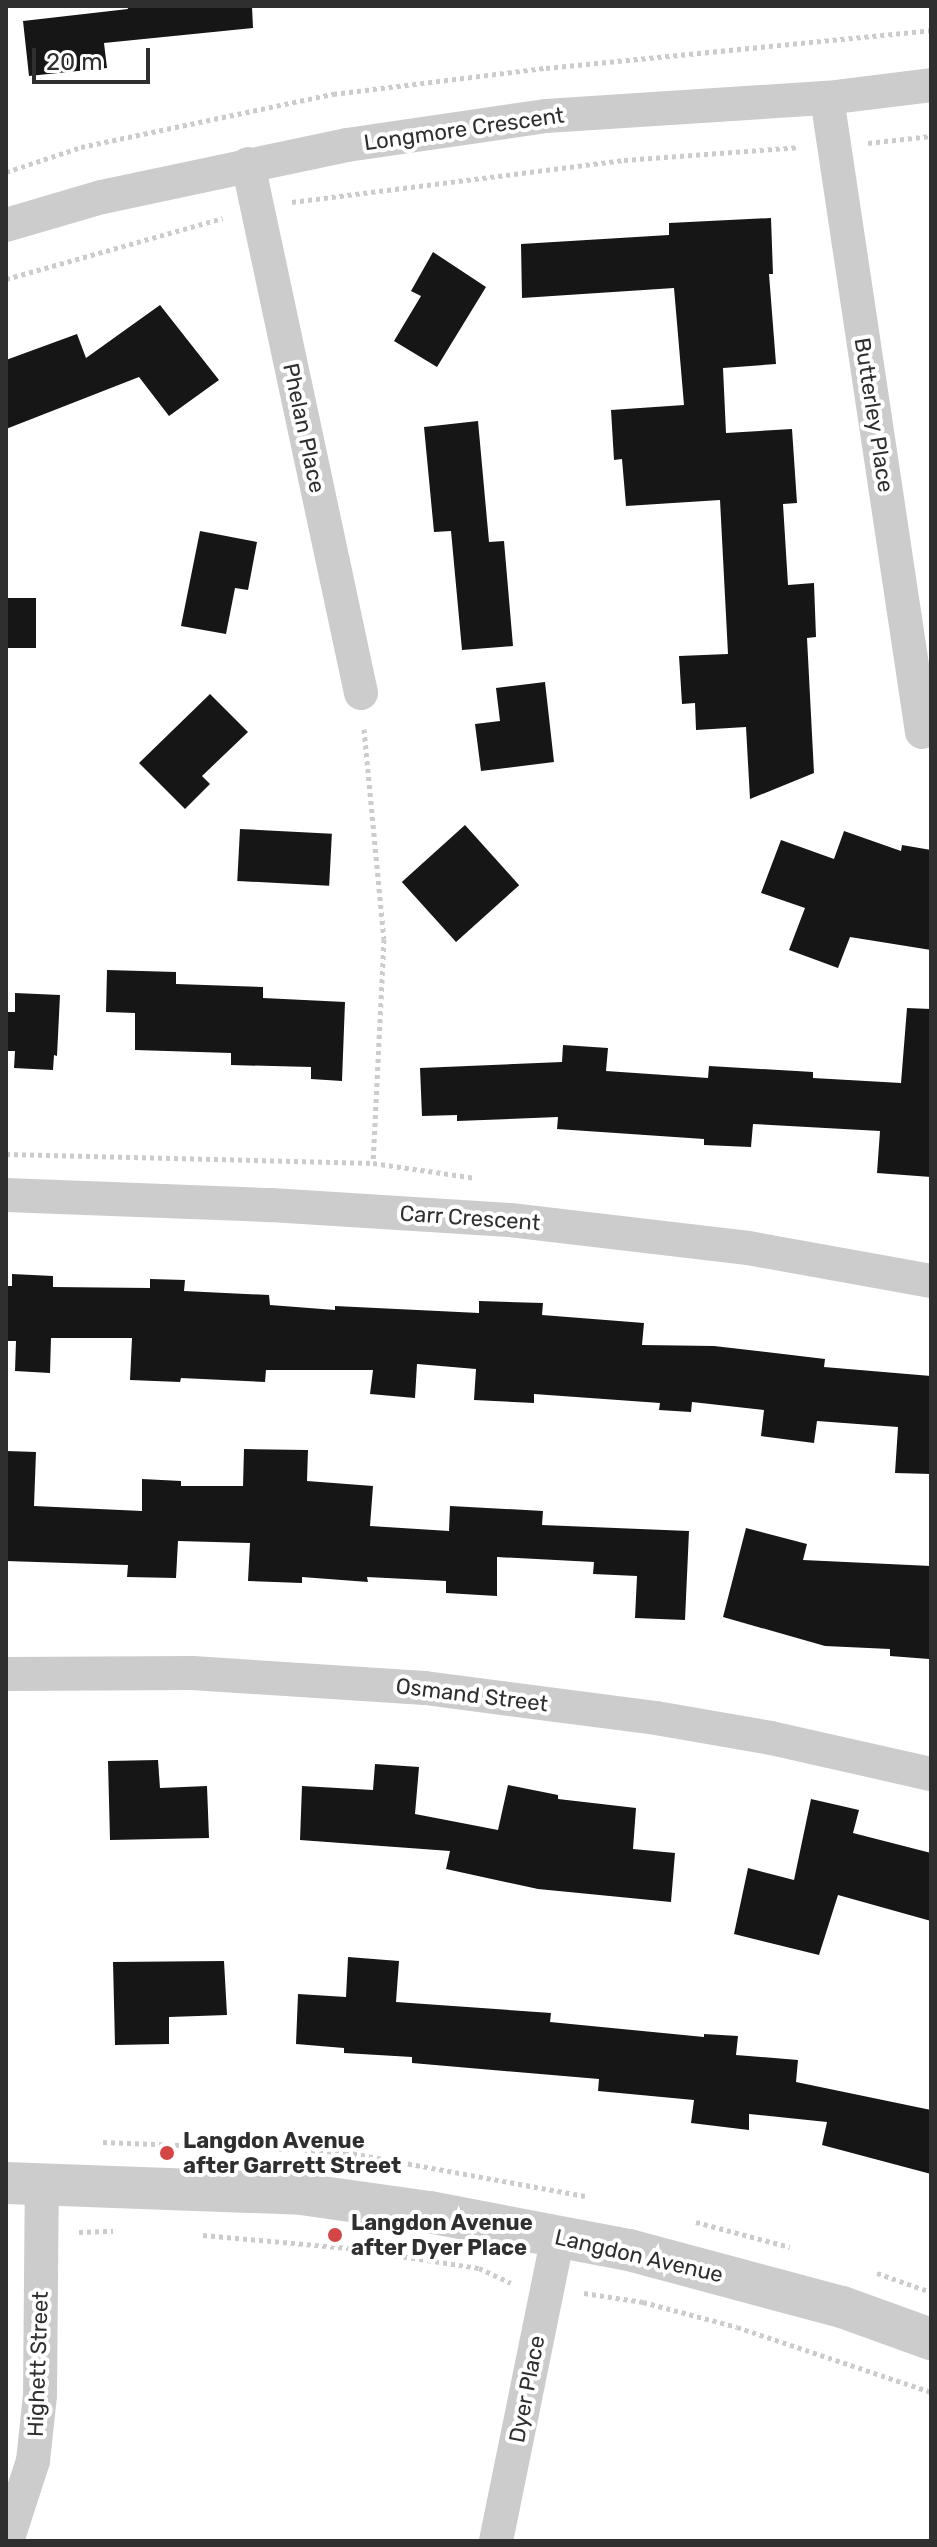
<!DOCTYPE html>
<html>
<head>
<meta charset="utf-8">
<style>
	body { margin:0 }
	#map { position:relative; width:937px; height:2547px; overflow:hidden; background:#fff; font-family:Rubik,sans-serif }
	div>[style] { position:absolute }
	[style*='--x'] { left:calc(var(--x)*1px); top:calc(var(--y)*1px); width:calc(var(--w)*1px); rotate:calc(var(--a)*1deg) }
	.building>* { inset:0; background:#161616; transform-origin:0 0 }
	.path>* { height:5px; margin-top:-2.5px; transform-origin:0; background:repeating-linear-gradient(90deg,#ccc 0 4px,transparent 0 8px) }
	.minor>* { height:34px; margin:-17px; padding:0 17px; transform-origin:17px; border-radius:17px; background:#ccc }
	.tertiary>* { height:42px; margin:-21px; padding:0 21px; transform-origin:21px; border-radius:21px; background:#ccc }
	.dots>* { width:22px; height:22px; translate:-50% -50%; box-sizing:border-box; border:4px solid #fff; border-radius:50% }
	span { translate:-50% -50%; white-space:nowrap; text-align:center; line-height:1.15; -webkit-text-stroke:8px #fff; paint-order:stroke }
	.street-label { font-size:22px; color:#2f2f2f }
	.poi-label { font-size:22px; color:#2f2f2f; font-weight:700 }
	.left { translate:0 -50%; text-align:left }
	.frame { position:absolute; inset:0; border:8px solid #2f2f2f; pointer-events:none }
	.scale { position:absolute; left:32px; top:48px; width:118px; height:36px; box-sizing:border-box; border:4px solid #2f2f2f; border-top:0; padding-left:10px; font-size:24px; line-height:28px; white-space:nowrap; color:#2f2f2f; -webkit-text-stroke:6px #fff; paint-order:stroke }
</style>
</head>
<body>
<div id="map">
	<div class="building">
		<i style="clip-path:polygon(127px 6px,252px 6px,253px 28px,104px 43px,107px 68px,29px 76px,23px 21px,128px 9px)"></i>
		<i style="clip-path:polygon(771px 218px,773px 274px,769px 274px,776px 364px,723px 368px,726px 433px,792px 429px,797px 503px,783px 504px,788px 585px,814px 583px,816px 637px,807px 638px,814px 773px,750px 799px,746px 727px,696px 730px,695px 703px,682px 704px,679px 656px,728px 654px,720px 500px,626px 506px,622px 459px,614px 460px,611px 410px,684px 405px,674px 288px,522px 298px,521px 244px,669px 235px,669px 223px)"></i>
		<i style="clip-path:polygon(433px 252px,486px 287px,437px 367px,394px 341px,421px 296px,411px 291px)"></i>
		<i style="clip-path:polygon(160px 305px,219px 380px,169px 416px,139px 377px,6px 429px,6px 360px,77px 334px,86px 358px)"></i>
		<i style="clip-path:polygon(478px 421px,489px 542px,504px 541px,513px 646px,462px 650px,451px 531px,434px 532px,424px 427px)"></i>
		<i style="clip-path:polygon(200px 531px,257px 542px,248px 590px,235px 588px,226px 634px,181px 626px)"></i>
		<i style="left:6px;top:598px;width:30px;height:50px"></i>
		<i style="clip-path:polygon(545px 682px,554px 762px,481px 771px,475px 724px,500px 721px,496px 688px)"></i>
		<i style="clip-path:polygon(210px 694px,248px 732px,202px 776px,210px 784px,185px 809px,139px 763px)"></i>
		<i style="left:465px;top:825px;width:81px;height:85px;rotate:48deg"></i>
		<i style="left:240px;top:829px;width:92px;height:52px;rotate:3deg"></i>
		<i style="clip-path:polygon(844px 831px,901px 851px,902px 845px,931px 850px,931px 950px,850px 937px,838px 968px,789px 950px,805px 908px,761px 893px,781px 840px,834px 859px)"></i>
		<i style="clip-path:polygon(107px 970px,176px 972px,176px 984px,263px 987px,263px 998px,345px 1002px,342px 1081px,311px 1079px,311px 1067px,231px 1065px,231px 1053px,135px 1050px,135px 1013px,106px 1012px)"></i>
		<i style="clip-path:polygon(15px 993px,60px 995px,57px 1056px,54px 1055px,53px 1070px,14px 1068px,15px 1051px,6px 1051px,6px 1012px,15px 1012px)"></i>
		<i style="clip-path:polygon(907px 1008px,931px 1009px,931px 1177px,877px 1173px,880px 1131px,753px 1124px,751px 1147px,704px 1145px,704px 1139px,557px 1129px,558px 1117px,457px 1121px,457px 1115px,422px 1116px,420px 1068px,562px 1062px,563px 1045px,608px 1048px,606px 1071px,708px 1078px,709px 1066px,813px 1072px,813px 1078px,901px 1083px)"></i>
		<i style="clip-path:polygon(12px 1274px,53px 1276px,53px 1287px,150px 1288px,150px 1279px,185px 1280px,184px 1291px,269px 1295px,270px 1305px,335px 1310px,335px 1306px,479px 1313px,479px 1301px,543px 1303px,542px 1315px,644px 1323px,642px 1345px,714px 1346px,825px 1359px,824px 1367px,931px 1376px,931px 1474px,895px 1473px,898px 1427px,817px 1421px,814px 1443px,761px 1436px,764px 1410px,692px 1402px,691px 1412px,659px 1410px,660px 1403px,534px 1394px,534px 1403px,474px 1400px,476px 1369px,417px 1364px,415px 1398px,370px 1394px,373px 1370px,266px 1370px,265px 1382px,181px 1378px,180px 1382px,130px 1380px,132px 1338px,51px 1338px,50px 1373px,15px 1371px,16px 1341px,6px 1341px,6px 1286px,12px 1286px)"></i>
		<i style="clip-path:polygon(244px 1449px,308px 1450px,307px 1481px,373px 1486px,370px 1526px,449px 1531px,450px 1506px,543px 1511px,542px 1525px,689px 1531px,685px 1620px,635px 1618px,637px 1576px,593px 1574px,594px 1562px,497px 1557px,497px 1596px,446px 1593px,446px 1581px,367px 1577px,368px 1582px,302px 1577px,302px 1583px,248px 1581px,250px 1543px,178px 1541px,176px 1578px,127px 1577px,128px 1565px,6px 1561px,6px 1451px,36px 1452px,34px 1506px,142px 1511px,142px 1479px,181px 1481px,181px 1486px,243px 1486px)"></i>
		<i style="clip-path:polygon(746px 1528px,807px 1544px,803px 1560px,931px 1566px,929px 1659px,890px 1656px,890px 1649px,825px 1646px,723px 1617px)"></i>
		<i style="clip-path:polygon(158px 1760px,160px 1788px,207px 1786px,209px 1838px,110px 1840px,108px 1761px)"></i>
		<i style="clip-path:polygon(375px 1764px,419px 1767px,415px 1814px,498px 1830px,508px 1785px,558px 1795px,558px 1799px,636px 1808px,633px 1849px,675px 1853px,671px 1902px,538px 1889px,446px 1869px,450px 1851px,300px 1840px,302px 1786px,373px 1790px)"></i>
		<i style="clip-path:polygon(811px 1799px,859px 1810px,853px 1833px,931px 1853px,931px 1921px,838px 1895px,819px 1955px,734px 1934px,748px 1868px,794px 1880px)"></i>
		<i style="clip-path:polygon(348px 1957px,399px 1961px,396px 2002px,551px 2013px,550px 2022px,704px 2037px,704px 2034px,738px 2036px,736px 2055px,798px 2060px,796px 2082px,931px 2110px,931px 2174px,822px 2145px,827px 2122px,749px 2114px,749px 2130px,691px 2123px,694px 2100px,598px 2091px,599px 2079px,412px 2063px,412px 2057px,344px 2053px,344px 2048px,296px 2044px,298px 1994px,346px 1997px)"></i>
		<i style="clip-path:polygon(224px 1961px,227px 2015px,169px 2017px,169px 2044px,115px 2045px,113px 1962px)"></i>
	</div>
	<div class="path">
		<i style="--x:868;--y:143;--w:63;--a:-6.3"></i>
		<i style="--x:6;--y:172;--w:79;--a:-18.4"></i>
		<i style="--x:81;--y:147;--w:258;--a:-11.9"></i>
		<i style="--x:333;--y:94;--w:215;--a:-7"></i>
		<i style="--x:546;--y:68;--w:387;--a:-5.6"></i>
		<i style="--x:292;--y:202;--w:335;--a:-7.2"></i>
		<i style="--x:624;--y:160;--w:175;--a:-4.2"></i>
		<i style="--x:6;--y:279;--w:225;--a:-15.7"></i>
		<i style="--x:364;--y:729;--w:211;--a:84.6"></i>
		<i style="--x:384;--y:939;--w:224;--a:92.8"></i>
		<i style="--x:6;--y:1154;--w:367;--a:1.4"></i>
		<i style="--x:373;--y:1163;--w:104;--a:8.3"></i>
		<i style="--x:103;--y:2142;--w:186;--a:2.2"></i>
		<i style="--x:303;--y:2150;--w:42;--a:2.7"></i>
		<i style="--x:345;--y:2152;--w:244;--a:10.4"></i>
		<i style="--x:696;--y:2222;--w:97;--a:14.9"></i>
		<i style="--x:79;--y:2232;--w:34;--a:-2"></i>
		<i style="--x:203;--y:2235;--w:146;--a:5.1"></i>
		<i style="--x:348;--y:2248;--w:133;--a:8.7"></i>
		<i style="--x:479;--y:2268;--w:35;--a:25"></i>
		<i style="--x:877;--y:2273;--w:57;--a:19.4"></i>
		<i style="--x:584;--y:2293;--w:60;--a:8.7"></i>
		<i style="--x:643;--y:2302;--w:97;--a:14.9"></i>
		<i style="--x:737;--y:2327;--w:205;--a:18.5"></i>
	</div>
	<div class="minor">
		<i style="--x:827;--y:98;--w:641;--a:81.48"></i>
		<i style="--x:248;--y:164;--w:541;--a:77.94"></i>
		<i style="--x:6;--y:225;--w:100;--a:-16.3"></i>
		<i style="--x:102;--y:197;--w:250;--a:-12"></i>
		<i style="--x:347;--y:145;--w:201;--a:-8.3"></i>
		<i style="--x:546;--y:116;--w:282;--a:-3.7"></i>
		<i style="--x:827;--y:98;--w:105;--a:-7.1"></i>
		<i style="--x:6;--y:1195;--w:265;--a:2.2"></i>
		<i style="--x:271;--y:1205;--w:239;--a:3.6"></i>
		<i style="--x:510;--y:1220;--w:240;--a:6.7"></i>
		<i style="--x:748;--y:1248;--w:186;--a:10.2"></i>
		<i style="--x:6;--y:1674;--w:186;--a:-0.3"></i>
		<i style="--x:192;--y:1673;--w:233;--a:3.7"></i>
		<i style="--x:425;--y:1688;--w:233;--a:7.4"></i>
		<i style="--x:656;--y:1718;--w:117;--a:9.9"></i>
		<i style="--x:771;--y:1738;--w:164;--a:12.7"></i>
		<i style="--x:7;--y:2541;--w:84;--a:-72"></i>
		<i style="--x:33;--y:2461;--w:66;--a:-83.9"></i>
		<i style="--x:40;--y:2395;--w:213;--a:-89.5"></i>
		<i style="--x:496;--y:2541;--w:310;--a:-78.5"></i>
	</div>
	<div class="tertiary">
		<i style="--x:6;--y:2183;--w:295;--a:2.1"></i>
		<i style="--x:301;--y:2194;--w:129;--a:8"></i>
		<i style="--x:429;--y:2212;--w:204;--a:10.8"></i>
		<i style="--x:629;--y:2250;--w:220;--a:15"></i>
		<i style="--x:842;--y:2307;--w:95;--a:19.8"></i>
	</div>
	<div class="dots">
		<i style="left:167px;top:2153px;background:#d24645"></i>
		<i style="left:335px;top:2235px;background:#d24645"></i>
	</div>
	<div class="street-label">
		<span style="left:464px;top:129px;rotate:-8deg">Longmore Crescent</span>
		<span style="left:874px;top:415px;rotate:81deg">Butterley Place</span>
		<span style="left:304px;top:428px;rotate:78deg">Phelan Place</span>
		<span style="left:470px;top:1218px;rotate:4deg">Carr Crescent</span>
		<span style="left:472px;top:1695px;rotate:7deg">Osmand Street</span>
		<span style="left:639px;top:2256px;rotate:13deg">Langdon Avenue</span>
		<span style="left:38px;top:2364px;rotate:-88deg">Highett Street</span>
		<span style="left:527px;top:2389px;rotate:-79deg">Dyer Place</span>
	</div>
	<div class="poi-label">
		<span class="left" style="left:183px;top:2153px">Langdon Avenue<br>after Garrett Street</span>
		<span class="left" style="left:351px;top:2235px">Langdon Avenue<br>after Dyer Place</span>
	</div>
	<div class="frame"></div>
	<div class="scale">20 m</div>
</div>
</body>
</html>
